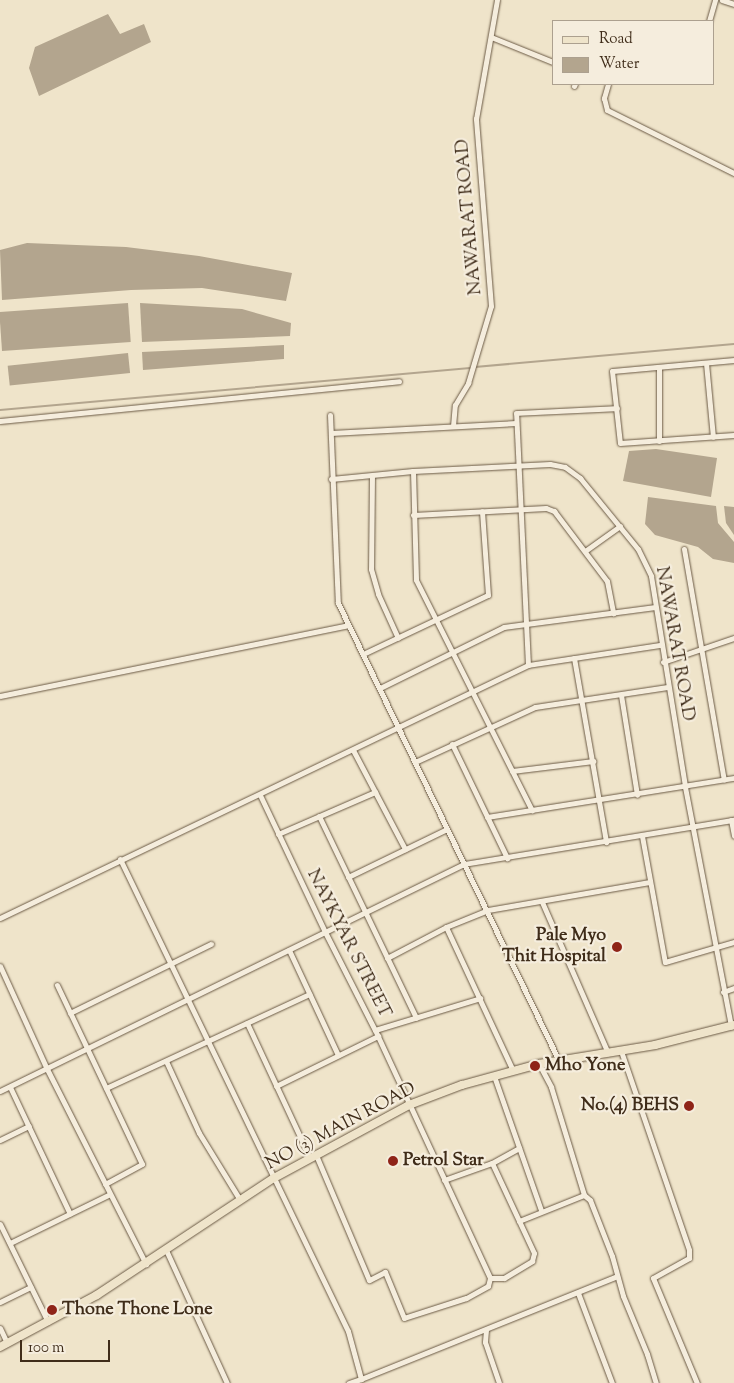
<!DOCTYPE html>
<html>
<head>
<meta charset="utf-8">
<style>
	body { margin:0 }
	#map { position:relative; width:734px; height:1383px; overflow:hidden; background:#efe4ca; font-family:"Sorts Mill Goudy",serif }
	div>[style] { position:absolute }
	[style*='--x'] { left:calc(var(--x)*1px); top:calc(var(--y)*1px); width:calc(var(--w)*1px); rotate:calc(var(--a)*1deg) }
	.water>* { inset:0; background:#b3a58e; transform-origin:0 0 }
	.stream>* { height:2px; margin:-1px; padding:0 1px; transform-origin:1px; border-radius:1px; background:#b3a58e }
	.roads { filter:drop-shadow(0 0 1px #6b5a45) drop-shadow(0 0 1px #6b5a45) }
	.minor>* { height:5px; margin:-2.5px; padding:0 2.5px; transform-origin:2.5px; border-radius:2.5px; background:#f5eddd }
	.primary>* { height:8px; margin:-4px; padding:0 4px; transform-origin:4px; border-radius:4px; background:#efe4ca }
	.dots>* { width:14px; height:14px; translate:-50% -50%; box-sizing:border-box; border:2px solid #f5eddd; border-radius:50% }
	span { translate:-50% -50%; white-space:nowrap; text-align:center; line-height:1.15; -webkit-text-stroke:4.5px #f5eddd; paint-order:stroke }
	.street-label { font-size:18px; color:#3f2c19 }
	.poi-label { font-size:18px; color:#3f2c19; font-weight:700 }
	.right { translate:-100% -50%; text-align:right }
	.left { translate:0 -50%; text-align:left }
	.legend { position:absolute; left:552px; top:20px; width:162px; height:65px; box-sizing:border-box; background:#f5eddd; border:1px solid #aca08f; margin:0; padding:6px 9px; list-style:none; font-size:15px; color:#3f2c19 }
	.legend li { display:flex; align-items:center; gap:10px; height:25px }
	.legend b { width:25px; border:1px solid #aca08f }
	.scale { position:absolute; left:20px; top:1340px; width:90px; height:22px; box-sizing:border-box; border:2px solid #3f2c19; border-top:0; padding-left:6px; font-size:15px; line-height:18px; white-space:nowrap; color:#3f2c19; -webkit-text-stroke:4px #f5eddd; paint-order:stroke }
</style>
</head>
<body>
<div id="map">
	<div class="water">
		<i style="clip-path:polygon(108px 14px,120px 34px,144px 24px,151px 42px,39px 96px,29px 68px,35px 47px)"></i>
		<i style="clip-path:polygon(27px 243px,126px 247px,199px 256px,292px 273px,286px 301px,202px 288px,131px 290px,2px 300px,0 250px)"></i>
		<i style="left:128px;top:303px;width:39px;height:129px;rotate:86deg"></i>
		<i style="clip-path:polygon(140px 303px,242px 309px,291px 323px,290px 336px,142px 342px)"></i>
		<i style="clip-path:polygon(284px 345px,284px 359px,143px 370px,142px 352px)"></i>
		<i style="left:128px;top:353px;width:20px;height:121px;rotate:84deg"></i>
		<i style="clip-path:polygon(656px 449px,717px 458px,711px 497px,623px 481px,629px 451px)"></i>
		<i style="clip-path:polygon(648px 497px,716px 506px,718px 523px,734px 542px,734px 563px,713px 559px,698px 547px,655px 535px,645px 524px)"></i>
		<i style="clip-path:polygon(724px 506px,734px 507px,734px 535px,726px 523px)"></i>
	</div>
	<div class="stream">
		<i style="--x:475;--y:367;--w:260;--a:-5.1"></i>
		<i style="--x:0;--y:410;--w:472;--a:-5.1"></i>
	</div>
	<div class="roads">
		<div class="minor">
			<i style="--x:722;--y:0;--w:13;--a:18"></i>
			<i style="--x:709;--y:21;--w:22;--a:-74"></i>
			<i style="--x:491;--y:37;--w:67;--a:22"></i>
			<i style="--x:608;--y:84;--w:15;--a:106"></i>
			<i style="--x:604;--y:98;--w:12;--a:76"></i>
			<i style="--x:607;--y:110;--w:142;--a:26.4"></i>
			<i style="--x:574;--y:86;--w:2;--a:-63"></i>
			<i style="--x:734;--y:360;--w:122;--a:174.8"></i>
			<i style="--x:612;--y:371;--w:72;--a:83.7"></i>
			<i style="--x:620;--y:443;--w:114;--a:-4"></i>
			<i style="--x:706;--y:363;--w:74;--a:84.6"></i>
			<i style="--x:659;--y:367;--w:74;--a:90"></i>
			<i style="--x:330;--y:415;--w:188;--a:87.6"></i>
			<i style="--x:338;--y:603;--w:509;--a:64.24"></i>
			<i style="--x:0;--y:421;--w:401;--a:-5.7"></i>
			<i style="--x:453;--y:426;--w:21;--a:-85"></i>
			<i style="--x:455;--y:405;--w:26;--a:-59"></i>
			<i style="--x:468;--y:383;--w:80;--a:-73.4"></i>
			<i style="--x:491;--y:306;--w:188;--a:-94.6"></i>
			<i style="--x:476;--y:119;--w:121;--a:-80"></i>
			<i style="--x:331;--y:433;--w:185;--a:-3.1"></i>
			<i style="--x:413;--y:471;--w:109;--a:88.4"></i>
			<i style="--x:416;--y:580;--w:258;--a:63.3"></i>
			<i style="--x:372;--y:476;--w:93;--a:90.6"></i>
			<i style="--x:371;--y:569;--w:26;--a:74"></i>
			<i style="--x:378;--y:594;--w:48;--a:65.6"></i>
			<i style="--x:331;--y:479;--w:82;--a:-5.6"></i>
			<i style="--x:413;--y:471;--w:137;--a:-2.9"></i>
			<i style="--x:550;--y:464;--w:15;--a:11"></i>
			<i style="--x:565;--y:467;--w:19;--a:36"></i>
			<i style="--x:580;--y:478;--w:92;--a:50.8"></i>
			<i style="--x:638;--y:549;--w:30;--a:64"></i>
			<i style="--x:651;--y:576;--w:214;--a:80.8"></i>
			<i style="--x:685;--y:787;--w:244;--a:79.1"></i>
			<i style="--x:413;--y:515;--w:133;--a:-3"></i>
			<i style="--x:546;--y:508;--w:9;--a:21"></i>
			<i style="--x:554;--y:511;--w:88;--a:52.9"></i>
			<i style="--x:607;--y:581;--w:33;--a:79"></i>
			<i style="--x:684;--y:549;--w:234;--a:80.2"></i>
			<i style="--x:585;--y:551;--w:43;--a:-35.5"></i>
			<i style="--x:363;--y:654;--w:138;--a:-25.3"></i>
			<i style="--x:488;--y:595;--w:84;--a:-94.1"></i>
			<i style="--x:574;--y:658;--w:187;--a:80.1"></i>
			<i style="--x:663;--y:662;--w:75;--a:-18.7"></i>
			<i style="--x:528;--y:665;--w:252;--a:-92.7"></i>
			<i style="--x:516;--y:413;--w:101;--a:-2.8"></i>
			<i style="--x:380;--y:688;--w:138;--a:-26.2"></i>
			<i style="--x:504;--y:627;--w:152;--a:-7.5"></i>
			<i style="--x:621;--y:695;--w:101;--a:80.9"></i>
			<i style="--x:0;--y:696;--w:355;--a:-11.5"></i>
			<i style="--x:452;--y:744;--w:127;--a:64.2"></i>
			<i style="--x:353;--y:750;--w:112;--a:62.3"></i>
			<i style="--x:415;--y:762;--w:132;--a:-24.6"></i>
			<i style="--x:535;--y:707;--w:134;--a:-8.6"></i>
			<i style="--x:512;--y:771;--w:82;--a:-7"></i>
			<i style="--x:260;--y:795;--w:152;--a:64.6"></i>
			<i style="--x:325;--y:932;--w:110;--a:63"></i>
			<i style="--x:375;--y:1030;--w:273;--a:65.1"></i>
			<i style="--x:490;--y:1278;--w:8;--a:104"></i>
			<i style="--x:488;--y:1286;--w:25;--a:151"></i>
			<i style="--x:466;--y:1298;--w:65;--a:162.1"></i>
			<i style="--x:404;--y:1318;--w:50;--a:-112.4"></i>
			<i style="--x:385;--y:1272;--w:18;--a:153"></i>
			<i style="--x:369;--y:1280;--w:136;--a:-113"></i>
			<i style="--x:319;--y:816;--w:224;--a:64.3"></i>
			<i style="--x:487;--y:817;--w:250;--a:-9"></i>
			<i style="--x:731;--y:820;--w:16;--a:79"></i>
			<i style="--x:278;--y:834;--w:106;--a:-23.4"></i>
			<i style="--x:642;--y:836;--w:128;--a:79.7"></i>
			<i style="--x:665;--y:962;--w:72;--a:-16.2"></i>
			<i style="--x:120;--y:859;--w:524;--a:64.22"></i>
			<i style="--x:348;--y:1331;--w:50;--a:74.8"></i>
			<i style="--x:361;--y:1379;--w:13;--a:162"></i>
			<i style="--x:348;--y:877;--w:110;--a:-25.9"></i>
			<i style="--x:542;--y:902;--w:165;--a:66.4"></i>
			<i style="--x:0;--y:918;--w:585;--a:-25.6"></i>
			<i style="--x:528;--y:665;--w:134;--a:-8.6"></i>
			<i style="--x:446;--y:927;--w:159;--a:65"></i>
			<i style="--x:289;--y:950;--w:116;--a:65"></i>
			<i style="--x:387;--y:958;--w:67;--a:-27.7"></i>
			<i style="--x:446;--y:927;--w:45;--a:-22"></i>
			<i style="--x:488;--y:910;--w:164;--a:-9.8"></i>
			<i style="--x:0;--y:966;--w:113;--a:65.5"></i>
			<i style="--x:47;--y:1069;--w:219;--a:63.1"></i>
			<i style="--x:57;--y:985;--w:198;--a:64.6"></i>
			<i style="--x:142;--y:1164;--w:42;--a:151.6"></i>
			<i style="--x:723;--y:992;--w:12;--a:-20"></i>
			<i style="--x:70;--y:1013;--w:157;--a:-26.1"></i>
			<i style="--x:247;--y:1023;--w:149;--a:65"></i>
			<i style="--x:375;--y:1030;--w:110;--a:-16.9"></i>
			<i style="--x:621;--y:1051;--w:210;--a:71.1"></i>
			<i style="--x:689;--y:1250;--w:8;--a:90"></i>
			<i style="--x:689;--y:1258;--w:41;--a:150.9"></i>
			<i style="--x:653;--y:1278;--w:114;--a:67.3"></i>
			<i style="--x:166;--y:1061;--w:79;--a:65.4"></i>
			<i style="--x:199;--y:1133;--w:79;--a:58.5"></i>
			<i style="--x:539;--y:1064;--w:26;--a:62"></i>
			<i style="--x:551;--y:1087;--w:113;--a:73"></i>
			<i style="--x:584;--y:1195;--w:8;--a:40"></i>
			<i style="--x:590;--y:1200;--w:60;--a:68.6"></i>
			<i style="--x:612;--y:1256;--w:41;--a:74.6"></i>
			<i style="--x:623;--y:1296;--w:63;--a:67.5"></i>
			<i style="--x:647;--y:1354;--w:30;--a:73"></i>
			<i style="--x:494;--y:1076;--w:142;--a:70.7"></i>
			<i style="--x:276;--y:1086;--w:114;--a:-26.1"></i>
			<i style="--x:10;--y:1087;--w:140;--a:64.7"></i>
			<i style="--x:106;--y:1088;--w:224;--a:-24.8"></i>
			<i style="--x:0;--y:1091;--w:517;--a:-26.07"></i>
			<i style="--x:464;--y:864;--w:274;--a:-9.3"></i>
			<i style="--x:0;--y:1140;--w:32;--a:-26"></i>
			<i style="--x:492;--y:1163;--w:64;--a:65"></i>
			<i style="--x:444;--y:1180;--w:51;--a:-19.5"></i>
			<i style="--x:492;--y:1163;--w:31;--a:-29"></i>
			<i style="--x:0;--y:1224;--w:109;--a:63.9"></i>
			<i style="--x:10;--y:1243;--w:111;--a:-26.1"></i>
			<i style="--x:166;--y:1250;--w:146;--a:65.4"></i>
			<i style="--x:490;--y:1278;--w:14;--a:0"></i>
			<i style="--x:504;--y:1278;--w:33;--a:-31"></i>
			<i style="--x:532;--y:1261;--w:8;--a:-76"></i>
			<i style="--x:534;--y:1253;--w:35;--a:-115"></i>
			<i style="--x:519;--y:1221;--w:70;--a:-21.8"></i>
			<i style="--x:578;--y:1293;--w:96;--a:69.3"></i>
			<i style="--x:0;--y:1302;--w:34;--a:-26"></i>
			<i style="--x:0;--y:1328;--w:17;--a:65"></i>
			<i style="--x:486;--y:1330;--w:12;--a:95"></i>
			<i style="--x:485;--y:1342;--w:43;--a:71.1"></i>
			<i style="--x:361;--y:1379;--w:276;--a:-21.9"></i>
		</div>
		<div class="primary">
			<i style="--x:0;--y:1347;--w:110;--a:-28.2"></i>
			<i style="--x:97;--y:1295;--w:212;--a:-33.5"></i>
			<i style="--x:274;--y:1178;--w:153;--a:-28.4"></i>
			<i style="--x:409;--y:1105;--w:57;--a:-20.7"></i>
			<i style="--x:462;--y:1085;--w:80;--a:-15.3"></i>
			<i style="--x:539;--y:1064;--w:118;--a:-9.3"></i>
			<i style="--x:655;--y:1045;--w:81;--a:-14.2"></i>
		</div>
	</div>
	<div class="dots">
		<i style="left:617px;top:947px;background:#8f2418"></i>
		<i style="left:535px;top:1066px;background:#8f2418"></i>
		<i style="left:689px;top:1106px;background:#8f2418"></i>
		<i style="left:393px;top:1161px;background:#8f2418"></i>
		<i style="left:52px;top:1310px;background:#8f2418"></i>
	</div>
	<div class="street-label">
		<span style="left:470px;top:217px;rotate:-95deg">NAWARAT ROAD</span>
		<span style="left:674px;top:644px;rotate:80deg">NAWARAT ROAD</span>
		<span style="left:348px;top:944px;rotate:63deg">NAYKYAR STREET</span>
		<span style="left:341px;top:1127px;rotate:-28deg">NO (3) MAIN ROAD</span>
	</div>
	<div class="poi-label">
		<span class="right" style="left:606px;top:947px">Pale Myo<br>Thit Hospital</span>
		<span class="left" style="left:545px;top:1066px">Mho Yone</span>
		<span class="right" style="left:679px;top:1106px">No.(4) BEHS</span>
		<span class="left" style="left:403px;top:1161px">Petrol Star</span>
		<span class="left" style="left:62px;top:1310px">Thone Thone Lone</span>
	</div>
	<ul class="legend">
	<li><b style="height:6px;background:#efe4ca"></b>Road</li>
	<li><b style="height:14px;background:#b3a58e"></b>Water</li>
	</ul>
	<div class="scale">100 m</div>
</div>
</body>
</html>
